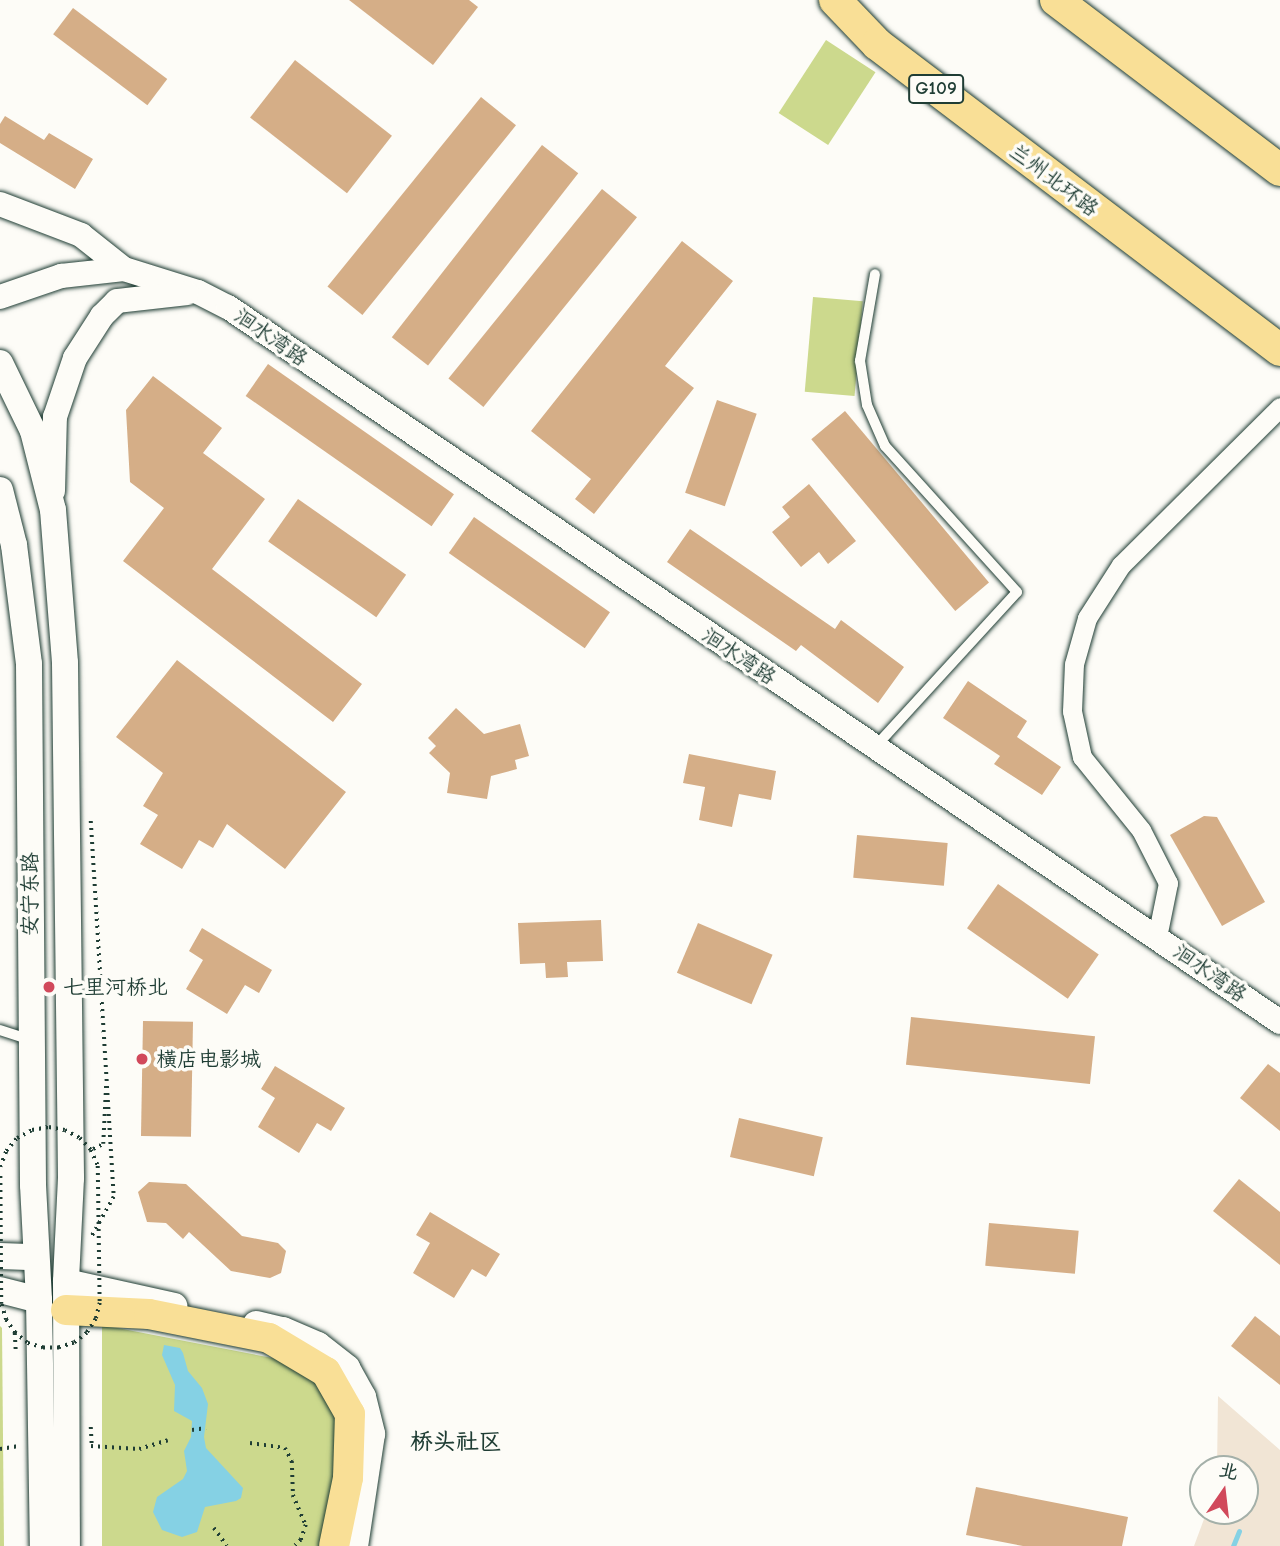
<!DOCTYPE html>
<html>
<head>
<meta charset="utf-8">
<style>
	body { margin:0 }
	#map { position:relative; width:1280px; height:1546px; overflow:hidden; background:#fdfcf7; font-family:"Comic Neue","LXGW WenKai TC",sans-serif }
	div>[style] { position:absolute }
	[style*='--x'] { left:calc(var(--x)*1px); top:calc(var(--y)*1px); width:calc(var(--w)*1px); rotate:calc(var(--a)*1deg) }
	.built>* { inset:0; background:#f1e5d5 }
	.green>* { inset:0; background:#ccd98d; transform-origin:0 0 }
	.water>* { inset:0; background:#85d1e4 }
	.stream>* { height:5px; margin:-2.5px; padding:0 2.5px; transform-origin:2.5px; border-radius:2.5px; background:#85d1e4 }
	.building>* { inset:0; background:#d5ae87; transform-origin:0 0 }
	.path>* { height:3.5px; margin-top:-1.75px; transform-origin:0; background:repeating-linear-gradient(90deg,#1f3d34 0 2px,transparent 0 7px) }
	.roads { filter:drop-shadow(0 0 2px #1f3d34) drop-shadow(0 0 2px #1f3d34) }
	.service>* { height:10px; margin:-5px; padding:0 5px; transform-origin:5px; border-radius:5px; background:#fdfcf7 }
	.minor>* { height:19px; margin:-9.5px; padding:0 9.5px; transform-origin:9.5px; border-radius:9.5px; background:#fdfcf7 }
	.tertiary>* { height:24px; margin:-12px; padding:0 12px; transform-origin:12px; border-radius:12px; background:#fdfcf7 }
	.secondary>* { height:26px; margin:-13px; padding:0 13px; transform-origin:13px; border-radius:13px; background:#fdfcf7 }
	.primary>* { height:30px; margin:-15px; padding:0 15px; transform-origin:15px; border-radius:15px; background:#f9df96 }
	.trunk>* { height:32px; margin:-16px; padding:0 16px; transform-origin:16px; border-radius:16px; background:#f9df96 }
	.path-bridge>* { height:3.5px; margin-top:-1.75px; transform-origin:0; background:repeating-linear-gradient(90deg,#1f3d34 0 2px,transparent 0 7px) }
	.dots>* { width:19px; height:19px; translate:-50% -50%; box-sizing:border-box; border:4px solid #fdfcf7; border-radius:50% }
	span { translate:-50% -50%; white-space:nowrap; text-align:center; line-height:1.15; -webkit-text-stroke:7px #fdfcf7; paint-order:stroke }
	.shield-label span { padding:2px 5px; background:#fdfcf7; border:2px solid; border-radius:5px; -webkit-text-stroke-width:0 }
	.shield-label { font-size:19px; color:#1f3d34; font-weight:700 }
	.street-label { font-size:21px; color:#1f3d34 }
	.poi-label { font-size:21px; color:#1f3d34 }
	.left { translate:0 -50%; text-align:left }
	.neighbourhood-label { font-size:23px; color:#1f3d34; font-weight:700 }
	.north { position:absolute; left:1189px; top:1455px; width:70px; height:70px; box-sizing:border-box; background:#fdfcf7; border:2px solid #a4b0a9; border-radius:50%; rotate:14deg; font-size:19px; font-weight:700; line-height:28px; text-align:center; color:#1f3d34 }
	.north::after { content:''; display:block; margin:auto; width:24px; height:32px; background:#d1495b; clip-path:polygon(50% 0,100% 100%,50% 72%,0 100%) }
</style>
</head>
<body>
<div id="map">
	<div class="built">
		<i style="clip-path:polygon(1218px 1396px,1280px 1450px,1280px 1546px,1194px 1546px,1207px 1511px,1245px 1511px,1245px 1469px,1217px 1469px)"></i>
	</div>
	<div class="green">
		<i style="left:826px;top:40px;width:59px;height:87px;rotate:33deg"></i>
		<i style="left:813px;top:297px;width:50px;height:95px;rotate:5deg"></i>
		<i style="clip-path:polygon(102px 1325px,288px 1361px,312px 1375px,342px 1423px,324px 1546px,102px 1546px)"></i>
		<i style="clip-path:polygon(0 1326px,2px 1328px,4px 1546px,0 1546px)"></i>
	</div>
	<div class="water">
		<i style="clip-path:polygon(164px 1345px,180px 1348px,183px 1353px,188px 1371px,202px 1388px,208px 1404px,204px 1437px,206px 1448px,243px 1488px,241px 1498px,236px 1501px,205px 1507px,197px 1532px,182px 1537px,162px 1530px,153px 1512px,157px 1497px,183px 1479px,187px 1471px,184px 1451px,191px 1437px,192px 1421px,174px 1411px,175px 1385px,162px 1355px)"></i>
	</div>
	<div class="stream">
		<i style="--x:1233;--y:1546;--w:16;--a:-68"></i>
	</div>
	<div class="building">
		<i style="clip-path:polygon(349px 0,469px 0,478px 7px,433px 65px)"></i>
		<i style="left:73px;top:8px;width:118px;height:33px;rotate:37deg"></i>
		<i style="left:295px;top:60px;width:123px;height:73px;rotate:38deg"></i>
		<i style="left:481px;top:97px;width:45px;height:244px;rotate:39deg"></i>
		<i style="clip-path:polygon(5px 116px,44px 140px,49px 133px,93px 159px,75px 189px,0 143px,0 124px)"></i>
		<i style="left:542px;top:145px;width:46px;height:244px;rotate:38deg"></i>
		<i style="left:602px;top:189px;width:45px;height:244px;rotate:39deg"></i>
		<i style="clip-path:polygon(682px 241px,733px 281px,665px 366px,694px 388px,594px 514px,575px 499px,591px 479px,531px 431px)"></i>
		<i style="left:268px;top:364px;width:227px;height:39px;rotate:35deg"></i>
		<i style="clip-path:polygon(153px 376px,222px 428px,203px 453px,265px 499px,212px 569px,362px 684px,333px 722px,123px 561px,164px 508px,130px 482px,126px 410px)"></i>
		<i style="left:717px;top:400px;width:42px;height:98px;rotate:19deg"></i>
		<i style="left:845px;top:411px;width:224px;height:44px;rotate:50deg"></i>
		<i style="clip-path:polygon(809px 484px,856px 541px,828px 564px,819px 552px,801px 567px,772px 532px,790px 517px,782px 507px)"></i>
		<i style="left:298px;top:499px;width:132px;height:52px;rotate:35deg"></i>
		<i style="left:474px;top:517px;width:166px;height:44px;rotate:35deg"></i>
		<i style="clip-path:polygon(690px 529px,835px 629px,841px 620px,904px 667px,878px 703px,801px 645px,796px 651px,667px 562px)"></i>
		<i style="clip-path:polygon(177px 660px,346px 792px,285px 869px,227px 824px,213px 848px,199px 840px,182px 869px,140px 844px,158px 815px,143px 806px,163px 773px,116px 737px)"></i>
		<i style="clip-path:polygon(968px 681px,1027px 721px,1017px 737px,1061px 767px,1042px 795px,994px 764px,1000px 756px,943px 718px)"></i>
		<i style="clip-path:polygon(456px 708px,484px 734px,520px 724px,529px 756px,515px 760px,517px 769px,491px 776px,487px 799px,447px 793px,450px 773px,429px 753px,436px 746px,428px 738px)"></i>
		<i style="clip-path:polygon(689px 754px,776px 771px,771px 800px,739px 794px,732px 827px,699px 820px,705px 787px,683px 783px)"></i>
		<i style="clip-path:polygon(1204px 816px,1217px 817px,1265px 902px,1222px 926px,1170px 835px)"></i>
		<i style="left:857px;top:835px;width:91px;height:43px;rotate:5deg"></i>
		<i style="left:998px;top:884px;width:123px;height:54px;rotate:35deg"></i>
		<i style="clip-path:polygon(601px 920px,603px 961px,567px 962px,568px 977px,546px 978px,545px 963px,520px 964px,518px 923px)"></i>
		<i style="left:698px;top:923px;width:81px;height:54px;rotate:23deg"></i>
		<i style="clip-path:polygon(202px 928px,272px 970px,259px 993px,245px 985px,227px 1014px,186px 989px,203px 960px,189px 951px)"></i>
		<i style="left:911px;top:1017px;width:185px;height:48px;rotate:6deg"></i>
		<i style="left:143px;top:1021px;width:50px;height:115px;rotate:1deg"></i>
		<i style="clip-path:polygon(1268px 1064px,1280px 1073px,1280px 1131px,1240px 1098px)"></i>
		<i style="clip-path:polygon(275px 1066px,345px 1108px,331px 1131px,317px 1123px,299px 1153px,258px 1127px,275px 1098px,261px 1089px)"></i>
		<i style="left:739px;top:1118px;width:86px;height:40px;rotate:13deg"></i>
		<i style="clip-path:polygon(1239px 1179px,1280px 1212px,1280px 1265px,1213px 1211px)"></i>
		<i style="clip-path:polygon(149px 1182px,186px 1184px,242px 1236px,278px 1243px,286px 1251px,281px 1273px,270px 1278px,231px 1271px,189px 1232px,183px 1239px,166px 1223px,147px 1222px,138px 1192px)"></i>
		<i style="clip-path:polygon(430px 1212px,500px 1254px,486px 1277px,472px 1269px,454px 1298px,413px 1273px,430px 1243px,416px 1235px)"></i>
		<i style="left:989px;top:1223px;width:90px;height:43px;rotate:5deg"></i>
		<i style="clip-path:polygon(1255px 1316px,1280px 1336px,1280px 1385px,1231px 1346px)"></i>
		<i style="clip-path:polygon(976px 1487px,1128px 1517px,1122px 1546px,1023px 1546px,966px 1535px)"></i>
	</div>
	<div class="path">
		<i style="--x:91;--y:821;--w:377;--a:86.5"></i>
		<i style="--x:114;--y:1197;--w:47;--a:119.3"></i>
		<i style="--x:93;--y:1149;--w:11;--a:-27"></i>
		<i style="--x:103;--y:1144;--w:61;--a:-87.2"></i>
		<i style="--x:15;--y:1333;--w:20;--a:87"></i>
		<i style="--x:91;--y:1427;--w:19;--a:87"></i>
		<i style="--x:192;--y:1430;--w:14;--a:-8"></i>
		<i style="--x:250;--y:1443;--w:35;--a:8"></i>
		<i style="--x:285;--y:1448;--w:15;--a:62"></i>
		<i style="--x:292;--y:1461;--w:34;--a:88"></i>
		<i style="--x:293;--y:1495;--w:33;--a:67"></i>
		<i style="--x:306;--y:1525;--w:16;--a:108"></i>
		<i style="--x:301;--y:1540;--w:8;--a:135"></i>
		<i style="--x:91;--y:1446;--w:48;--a:3.6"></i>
		<i style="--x:139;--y:1449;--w:30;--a:-17"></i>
		<i style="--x:0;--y:1449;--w:19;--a:-9"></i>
		<i style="--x:214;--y:1528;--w:22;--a:54"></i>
	</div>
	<div class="roads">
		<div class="service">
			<i style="--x:875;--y:747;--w:210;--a:-47.5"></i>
			<i style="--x:1017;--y:592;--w:197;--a:-132.1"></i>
			<i style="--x:885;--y:446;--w:45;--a:-113.7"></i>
			<i style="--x:867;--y:405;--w:45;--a:-99"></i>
			<i style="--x:860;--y:361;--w:88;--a:-80.2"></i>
			<i style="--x:0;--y:1030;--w:33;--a:18"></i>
		</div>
		<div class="minor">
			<i style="--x:1157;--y:937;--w:55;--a:-78.5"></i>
			<i style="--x:1168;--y:883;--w:59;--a:-117"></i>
			<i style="--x:1141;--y:830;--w:94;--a:-128.9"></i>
			<i style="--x:1082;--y:757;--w:47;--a:-102.3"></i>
			<i style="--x:1072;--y:711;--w:47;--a:-87.6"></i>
			<i style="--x:1074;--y:664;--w:48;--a:-74.2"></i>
			<i style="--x:1087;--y:618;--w:63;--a:-57.3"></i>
			<i style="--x:1121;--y:565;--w:224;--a:-44.8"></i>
		</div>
		<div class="tertiary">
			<i style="--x:0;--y:204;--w:87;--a:20.9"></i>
			<i style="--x:81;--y:235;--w:55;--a:38.3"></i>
			<i style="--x:0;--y:297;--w:65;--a:-19"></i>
			<i style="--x:61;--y:276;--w:63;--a:-6.3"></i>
			<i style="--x:124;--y:269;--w:77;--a:17.3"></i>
			<i style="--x:198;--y:292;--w:34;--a:27"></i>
			<i style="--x:228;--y:307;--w:1272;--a:34.2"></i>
			<i style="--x:53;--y:491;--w:74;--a:-88.5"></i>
			<i style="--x:55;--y:417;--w:62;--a:-71.3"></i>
			<i style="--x:75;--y:358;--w:50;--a:-57.3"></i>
			<i style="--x:102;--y:316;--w:21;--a:-45"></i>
			<i style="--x:117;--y:301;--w:70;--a:-6.5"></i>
		</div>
		<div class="secondary">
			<i style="--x:0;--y:363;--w:76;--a:64.1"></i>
			<i style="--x:33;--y:431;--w:81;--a:75.8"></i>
			<i style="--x:53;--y:510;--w:153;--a:85.5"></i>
			<i style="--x:65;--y:663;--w:515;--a:89.33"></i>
			<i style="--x:71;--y:1178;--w:104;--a:92.8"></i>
			<i style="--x:66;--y:1282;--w:264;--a:89.8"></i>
			<i style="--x:0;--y:490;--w:57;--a:75.7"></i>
			<i style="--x:14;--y:545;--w:120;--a:82.8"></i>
			<i style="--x:29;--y:664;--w:521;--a:89.56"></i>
			<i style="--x:33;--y:1185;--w:115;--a:87"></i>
			<i style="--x:39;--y:1300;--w:246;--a:89.1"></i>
			<i style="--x:0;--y:1256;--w:35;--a:2"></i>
			<i style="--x:66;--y:1282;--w:111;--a:12.5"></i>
			<i style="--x:0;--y:1290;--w:40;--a:14.4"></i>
			<i style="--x:256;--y:1324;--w:28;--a:13"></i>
			<i style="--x:283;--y:1330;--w:38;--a:23"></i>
			<i style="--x:318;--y:1345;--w:37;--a:38"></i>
			<i style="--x:347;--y:1368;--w:33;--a:61"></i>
			<i style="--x:363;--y:1397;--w:38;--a:76"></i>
			<i style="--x:372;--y:1434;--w:113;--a:98.6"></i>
		</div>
		<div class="primary">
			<i style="--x:66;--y:1310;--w:83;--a:2.8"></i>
			<i style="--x:149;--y:1314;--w:122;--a:11.3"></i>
			<i style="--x:269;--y:1338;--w:66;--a:30.8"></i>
			<i style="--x:326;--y:1372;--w:48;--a:60.3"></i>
			<i style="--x:350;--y:1414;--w:64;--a:91.8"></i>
			<i style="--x:348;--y:1478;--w:69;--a:101.6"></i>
		</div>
		<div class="trunk">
			<i style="--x:835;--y:0;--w:61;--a:46.3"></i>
			<i style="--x:877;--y:44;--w:506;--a:37.21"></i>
			<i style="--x:1056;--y:0;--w:281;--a:37.2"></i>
		</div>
	</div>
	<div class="path-bridge">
		<i style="--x:0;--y:1167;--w:17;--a:-69"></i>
		<i style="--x:6;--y:1151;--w:17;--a:-50"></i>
		<i style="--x:17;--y:1138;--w:17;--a:-28"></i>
		<i style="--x:32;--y:1130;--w:17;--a:-10"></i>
		<i style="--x:49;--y:1127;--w:16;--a:11"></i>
		<i style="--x:65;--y:1130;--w:17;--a:28"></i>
		<i style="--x:80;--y:1138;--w:16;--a:47"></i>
		<i style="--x:91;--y:1150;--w:17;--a:66"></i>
		<i style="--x:98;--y:1166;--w:137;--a:89.2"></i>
		<i style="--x:100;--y:1303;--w:16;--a:104"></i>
		<i style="--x:96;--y:1319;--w:17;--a:123"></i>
		<i style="--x:87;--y:1333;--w:16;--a:142"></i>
		<i style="--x:74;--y:1343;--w:16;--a:162"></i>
		<i style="--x:59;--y:1348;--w:16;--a:180"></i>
		<i style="--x:43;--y:1348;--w:17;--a:-163"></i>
		<i style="--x:27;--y:1343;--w:16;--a:-140"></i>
		<i style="--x:15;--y:1333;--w:16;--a:-125"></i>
		<i style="--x:6;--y:1320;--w:17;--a:-107"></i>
		<i style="--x:1;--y:1304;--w:129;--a:-90.4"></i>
	</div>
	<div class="dots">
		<i style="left:49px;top:987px;background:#d1495b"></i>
		<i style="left:142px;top:1059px;background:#d1495b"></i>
	</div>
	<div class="shield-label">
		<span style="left:936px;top:89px">G109</span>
	</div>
	<div class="street-label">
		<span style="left:1054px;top:180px;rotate:37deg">兰州北环路</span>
		<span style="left:271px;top:337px;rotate:35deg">洄水湾路</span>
		<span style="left:739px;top:656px;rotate:34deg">洄水湾路</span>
		<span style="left:30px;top:894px;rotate:-90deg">安宁东路</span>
		<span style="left:1210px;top:973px;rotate:35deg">洄水湾路</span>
	</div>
	<div class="poi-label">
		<span class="left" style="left:63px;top:987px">七里河桥北</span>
		<span class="left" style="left:156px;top:1059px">横店电影城</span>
	</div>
	<div class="neighbourhood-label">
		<span style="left:456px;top:1442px">桥头社区</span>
	</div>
	<div class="north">北</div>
</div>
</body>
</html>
